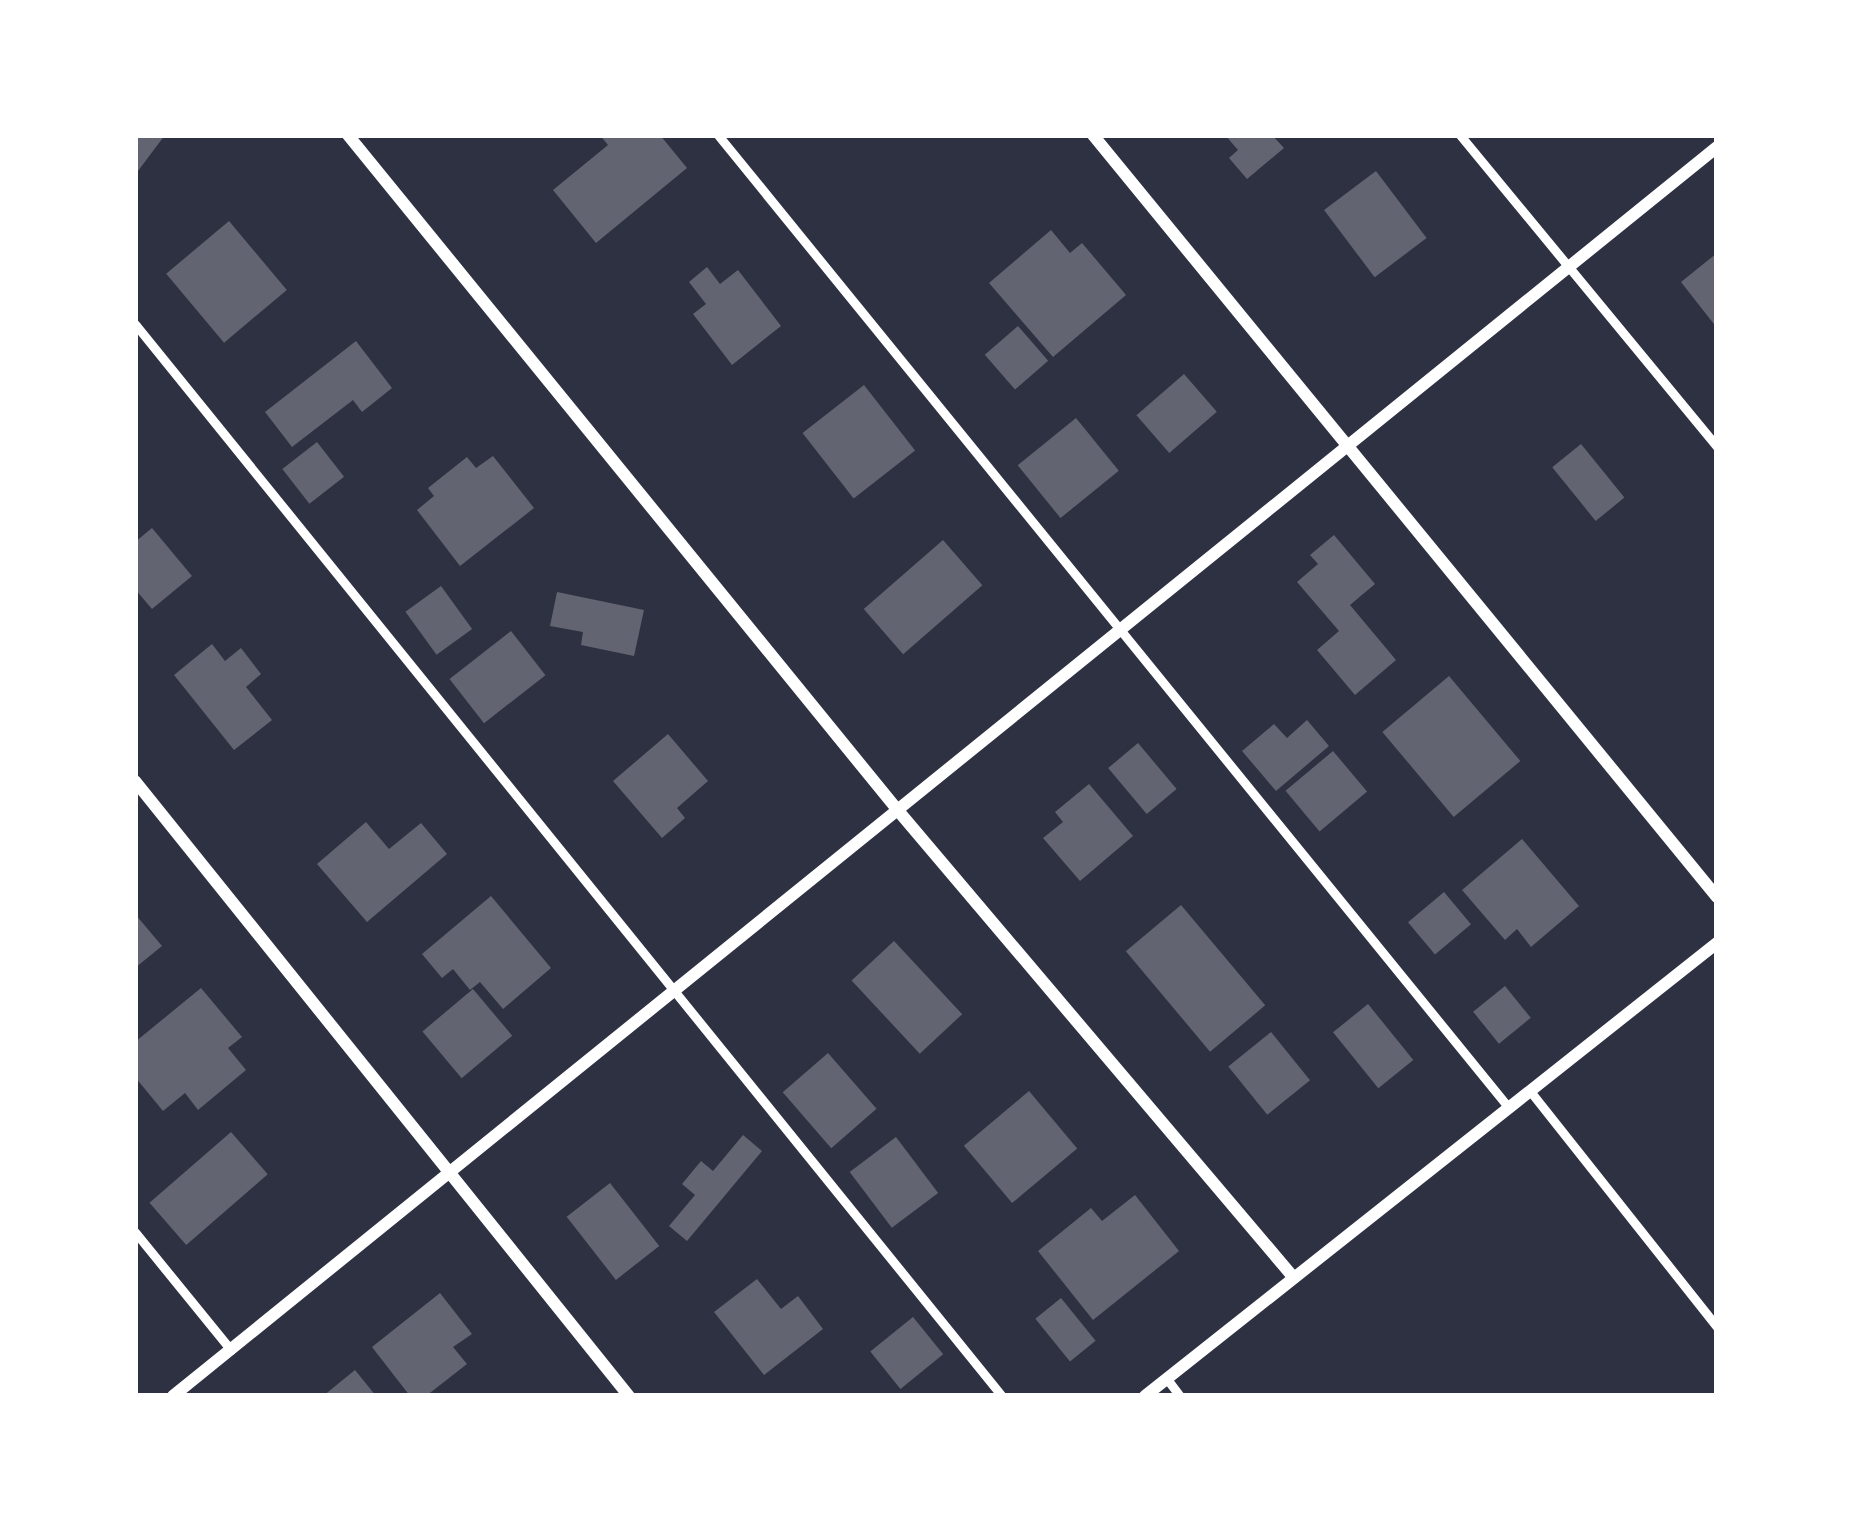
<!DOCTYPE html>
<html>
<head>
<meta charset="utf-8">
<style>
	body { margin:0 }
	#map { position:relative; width:1852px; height:1531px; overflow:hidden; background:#2d3142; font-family:Montserrat,sans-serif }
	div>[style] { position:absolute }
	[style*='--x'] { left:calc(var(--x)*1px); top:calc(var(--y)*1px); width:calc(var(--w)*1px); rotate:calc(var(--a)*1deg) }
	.building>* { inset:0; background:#626471; transform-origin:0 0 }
	.service>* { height:9px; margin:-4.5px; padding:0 4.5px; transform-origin:4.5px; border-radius:4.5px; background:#fff }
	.minor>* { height:12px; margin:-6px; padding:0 6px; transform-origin:6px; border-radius:6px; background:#fff }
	span { translate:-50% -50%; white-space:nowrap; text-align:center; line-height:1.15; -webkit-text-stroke:12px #fff; paint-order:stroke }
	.frame { position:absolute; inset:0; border:138px solid #fff; pointer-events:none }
</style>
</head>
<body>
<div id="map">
	<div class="building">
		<i style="clip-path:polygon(135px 135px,165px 135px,135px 175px)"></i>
		<i style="clip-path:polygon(600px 135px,660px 135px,687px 168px,596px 243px,553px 190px,608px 145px)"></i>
		<i style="clip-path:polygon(1225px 135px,1272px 135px,1284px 148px,1247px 179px,1229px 158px,1238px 150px)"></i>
		<i style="left:1376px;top:171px;width:84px;height:65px;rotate:53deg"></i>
		<i style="left:229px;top:221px;width:90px;height:82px;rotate:50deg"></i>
		<i style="clip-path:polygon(1051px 230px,1070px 253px,1082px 243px,1126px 295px,1053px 357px,989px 283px)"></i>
		<i style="clip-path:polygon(1717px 253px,1717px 328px,1681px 282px)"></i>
		<i style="clip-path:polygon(707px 267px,720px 284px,738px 270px,781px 326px,732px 365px,693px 314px,706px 304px,689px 282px)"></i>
		<i style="left:1018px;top:326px;width:46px;height:44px;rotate:49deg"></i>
		<i style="clip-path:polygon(356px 341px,392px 388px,362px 412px,353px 400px,292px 447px,265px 412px)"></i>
		<i style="left:1184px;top:374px;width:50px;height:63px;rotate:49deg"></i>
		<i style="left:864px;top:385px;width:83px;height:78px;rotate:52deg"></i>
		<i style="left:1076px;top:418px;width:68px;height:75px;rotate:51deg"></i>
		<i style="left:317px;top:442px;width:44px;height:44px;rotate:52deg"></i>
		<i style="left:1581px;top:444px;width:69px;height:37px;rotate:51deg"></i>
		<i style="clip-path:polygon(493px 456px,534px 508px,460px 566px,417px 510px,434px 496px,428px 488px,467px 457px,476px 468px)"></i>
		<i style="clip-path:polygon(152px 528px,192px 576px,152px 609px,135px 589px,135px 542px)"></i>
		<i style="clip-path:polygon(1334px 535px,1375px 584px,1350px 605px,1396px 660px,1355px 695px,1317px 650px,1339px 631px,1297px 582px,1318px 564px,1310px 555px)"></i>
		<i style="left:943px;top:540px;width:60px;height:105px;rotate:49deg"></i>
		<i style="left:441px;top:586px;width:53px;height:44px;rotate:54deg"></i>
		<i style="clip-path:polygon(557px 592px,644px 610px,634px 656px,581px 645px,583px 632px,550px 626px)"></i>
		<i style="left:511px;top:631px;width:56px;height:78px;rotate:52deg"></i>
		<i style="clip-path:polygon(212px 644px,225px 661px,241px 648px,261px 674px,246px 687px,272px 720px,234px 750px,174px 675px)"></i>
		<i style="left:1449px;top:676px;width:111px;height:87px;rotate:50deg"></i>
		<i style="clip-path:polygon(1307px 720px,1329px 746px,1276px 791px,1242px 751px,1274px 724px,1287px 738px)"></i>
		<i style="clip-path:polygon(668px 734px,708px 781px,677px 808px,685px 818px,662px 838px,613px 781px)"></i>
		<i style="left:1138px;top:743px;width:60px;height:39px;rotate:50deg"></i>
		<i style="left:1333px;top:751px;width:53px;height:62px;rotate:50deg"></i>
		<i style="clip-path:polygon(1089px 784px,1133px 836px,1080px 881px,1043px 838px,1063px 822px,1055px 812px)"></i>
		<i style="clip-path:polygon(366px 822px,389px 849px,421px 823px,447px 854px,367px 922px,317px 864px)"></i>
		<i style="clip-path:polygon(1522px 839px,1579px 906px,1531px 947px,1517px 929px,1505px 940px,1462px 890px)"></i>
		<i style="left:1444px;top:892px;width:42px;height:47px;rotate:50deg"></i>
		<i style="clip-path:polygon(491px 896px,551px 968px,503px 1009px,480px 982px,470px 990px,453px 969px,442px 978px,422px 954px)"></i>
		<i style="left:1181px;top:905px;width:131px;height:72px;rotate:50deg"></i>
		<i style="clip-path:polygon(135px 914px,162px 946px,135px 968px)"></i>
		<i style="left:894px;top:941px;width:100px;height:58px;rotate:47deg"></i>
		<i style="left:1505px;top:986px;width:41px;height:41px;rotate:51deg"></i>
		<i style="clip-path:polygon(201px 988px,242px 1037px,228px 1048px,246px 1070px,198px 1110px,185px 1093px,163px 1111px,135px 1077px,135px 1042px)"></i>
		<i style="left:473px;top:989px;width:61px;height:66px;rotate:50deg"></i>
		<i style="left:1368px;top:1004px;width:72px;height:45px;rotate:51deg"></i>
		<i style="left:1271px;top:1032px;width:62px;height:55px;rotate:51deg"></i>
		<i style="left:828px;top:1053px;width:74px;height:60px;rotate:49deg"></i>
		<i style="left:1029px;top:1091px;width:75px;height:85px;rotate:50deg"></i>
		<i style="left:231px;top:1132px;width:56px;height:108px;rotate:49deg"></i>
		<i style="clip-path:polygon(743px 1135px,762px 1151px,687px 1241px,669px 1226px,695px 1195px,682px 1184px,701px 1161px,713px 1171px)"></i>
		<i style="left:896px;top:1137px;width:70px;height:58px;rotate:53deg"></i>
		<i style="left:610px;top:1183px;width:80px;height:55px;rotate:52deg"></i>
		<i style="clip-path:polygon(1135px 1195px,1179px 1251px,1093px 1320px,1038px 1251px,1091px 1208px,1102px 1221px)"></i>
		<i style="clip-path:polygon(757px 1279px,781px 1309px,798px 1296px,823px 1329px,764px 1375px,714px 1312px)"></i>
		<i style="clip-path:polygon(440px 1293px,472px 1334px,453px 1347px,467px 1364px,426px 1396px,410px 1396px,372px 1347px)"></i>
		<i style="left:1061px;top:1298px;width:55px;height:33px;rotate:51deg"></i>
		<i style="left:913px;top:1317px;width:48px;height:55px;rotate:51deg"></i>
		<i style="clip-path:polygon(355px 1370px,376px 1396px,323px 1396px)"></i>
	</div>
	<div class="service">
		<i style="--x:718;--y:135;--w:1254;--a:50.89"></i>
		<i style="--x:1460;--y:135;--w:404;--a:50.5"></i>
		<i style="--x:135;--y:324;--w:1379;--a:51.04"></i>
		<i style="--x:1530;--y:1091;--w:301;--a:51.6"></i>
		<i style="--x:135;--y:1232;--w:152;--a:50.9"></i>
		<i style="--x:1167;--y:1379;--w:21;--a:53"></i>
	</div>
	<div class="minor">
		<i style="--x:348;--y:135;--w:866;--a:50.85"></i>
		<i style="--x:895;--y:807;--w:617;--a:49.73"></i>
		<i style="--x:1093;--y:135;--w:985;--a:50.69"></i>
		<i style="--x:135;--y:781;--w:789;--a:51.23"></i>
		<i style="--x:173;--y:1396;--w:1986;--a:-38.97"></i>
		<i style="--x:1145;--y:1396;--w:730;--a:-38.38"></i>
	</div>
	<div class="frame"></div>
</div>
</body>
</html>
